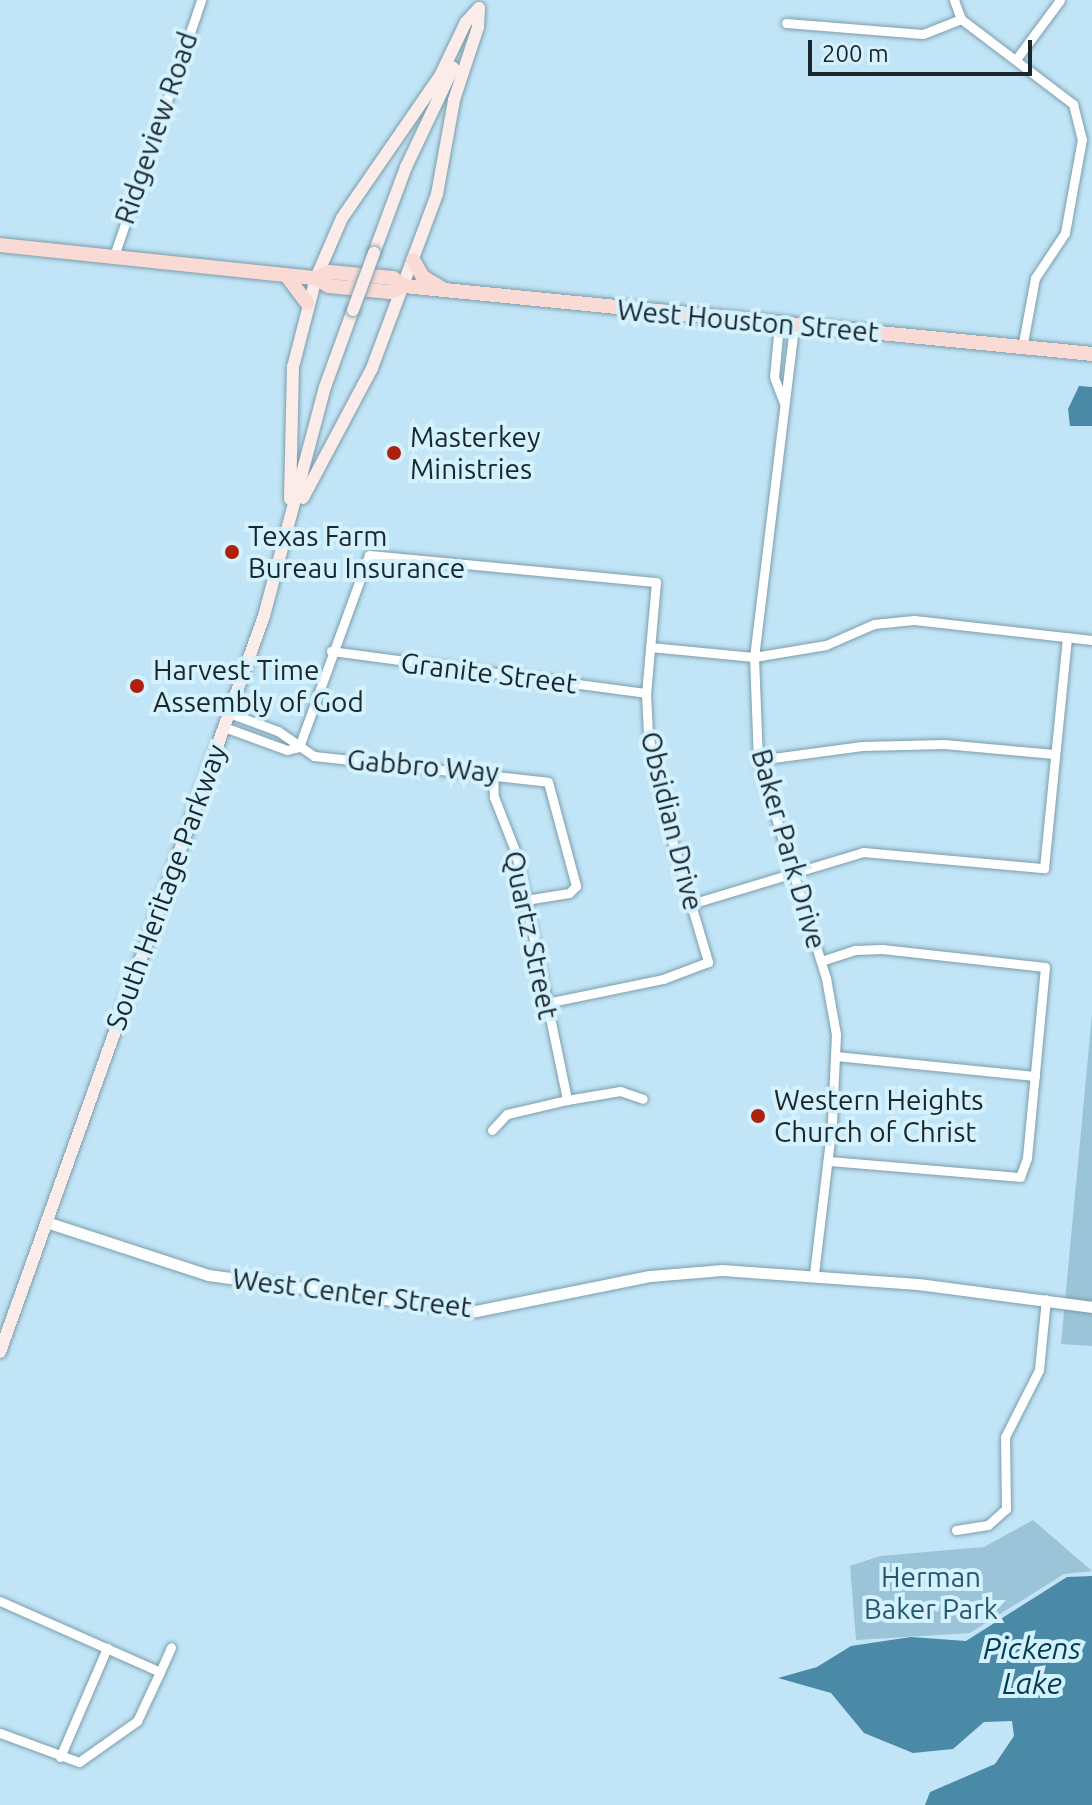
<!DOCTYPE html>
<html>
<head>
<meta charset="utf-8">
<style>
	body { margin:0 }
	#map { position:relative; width:1092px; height:1805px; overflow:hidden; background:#c1e5f6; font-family:Ubuntu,sans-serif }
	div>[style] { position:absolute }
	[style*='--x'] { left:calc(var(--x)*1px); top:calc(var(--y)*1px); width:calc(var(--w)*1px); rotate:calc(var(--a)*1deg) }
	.green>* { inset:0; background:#9bc4d8 }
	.water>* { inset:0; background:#4a8aa6 }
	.roads { filter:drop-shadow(0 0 2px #7c9dad) drop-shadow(0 0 2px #7c9dad) }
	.minor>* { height:9px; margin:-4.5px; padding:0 4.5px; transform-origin:4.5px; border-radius:4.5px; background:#fff }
	.tertiary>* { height:11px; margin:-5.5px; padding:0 5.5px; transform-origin:5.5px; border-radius:5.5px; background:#fff }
	.secondary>* { height:12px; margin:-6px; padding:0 6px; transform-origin:6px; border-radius:6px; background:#fcece9 }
	.primary>* { height:14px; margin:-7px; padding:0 7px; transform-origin:7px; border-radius:7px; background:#fadad4 }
	.bridges { filter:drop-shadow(0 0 2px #7c9dad) drop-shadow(0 0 2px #7c9dad) }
	.secondary-bridge>* { height:12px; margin:-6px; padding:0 6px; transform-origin:6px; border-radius:6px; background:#fcece9 }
	.dots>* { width:22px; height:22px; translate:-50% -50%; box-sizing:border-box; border:4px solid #d4f1fe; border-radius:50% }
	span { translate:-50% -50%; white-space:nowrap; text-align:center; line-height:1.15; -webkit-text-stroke:8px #d4f1fe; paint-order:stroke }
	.street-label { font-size:28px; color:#1a272d }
	.poi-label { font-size:28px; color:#1a272d }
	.left { translate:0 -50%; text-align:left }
	.park-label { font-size:28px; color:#25596e }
	.water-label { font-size:30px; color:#013c51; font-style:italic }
	.scale { position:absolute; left:808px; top:40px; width:224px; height:36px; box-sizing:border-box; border:4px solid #1a272d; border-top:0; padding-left:10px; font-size:24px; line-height:28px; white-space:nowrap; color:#1a272d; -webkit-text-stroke:6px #d4f1fe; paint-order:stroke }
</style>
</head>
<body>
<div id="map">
	<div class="green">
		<i style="clip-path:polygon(1092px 1014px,1092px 1346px,1061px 1344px)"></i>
		<i style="clip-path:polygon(1033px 1520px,1092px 1571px,1064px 1574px,970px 1633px,856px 1640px,850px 1566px,880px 1556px,984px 1547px)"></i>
	</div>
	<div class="water">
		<i style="clip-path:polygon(1079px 386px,1092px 387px,1092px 426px,1070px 426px,1068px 409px)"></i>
		<i style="clip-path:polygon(1092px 1576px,1092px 1805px,925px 1805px,930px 1792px,995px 1764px,1014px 1736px,1012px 1721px,984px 1722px,953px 1749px,913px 1753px,864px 1733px,831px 1693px,778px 1678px,817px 1667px,851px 1646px,911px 1637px,966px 1641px,1067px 1577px)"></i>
	</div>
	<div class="roads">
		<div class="minor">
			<i style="--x:954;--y:0;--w:20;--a:70"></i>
			<i style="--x:961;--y:19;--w:141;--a:37.2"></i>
			<i style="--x:1073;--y:104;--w:36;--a:76"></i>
			<i style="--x:1082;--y:139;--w:96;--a:100.3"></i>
			<i style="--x:1065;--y:233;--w:54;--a:123.7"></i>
			<i style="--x:1035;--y:278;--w:71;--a:100.5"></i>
			<i style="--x:786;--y:23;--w:137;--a:4.6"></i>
			<i style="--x:923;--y:34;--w:41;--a:-21.5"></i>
			<i style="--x:1017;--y:58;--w:72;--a:-53.4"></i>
			<i style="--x:114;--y:256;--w:270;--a:-71.2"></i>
			<i style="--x:779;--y:325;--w:52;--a:95.5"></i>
			<i style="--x:774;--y:377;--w:28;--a:69"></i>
			<i style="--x:794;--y:327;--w:332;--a:96.9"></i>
			<i style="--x:754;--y:657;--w:103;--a:87.8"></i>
			<i style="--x:758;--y:760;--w:228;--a:72.7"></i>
			<i style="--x:826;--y:978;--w:57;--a:79.9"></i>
			<i style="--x:836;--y:1034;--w:89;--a:92.6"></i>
			<i style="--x:832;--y:1123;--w:152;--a:96.8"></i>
			<i style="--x:650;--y:647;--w:104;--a:5.5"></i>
			<i style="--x:754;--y:657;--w:73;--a:-9.5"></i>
			<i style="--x:826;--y:645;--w:52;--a:-23.6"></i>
			<i style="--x:874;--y:624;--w:40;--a:-5.7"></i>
			<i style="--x:914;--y:620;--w:179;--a:6.4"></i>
			<i style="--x:331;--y:651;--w:318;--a:7.6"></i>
			<i style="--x:229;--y:713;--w:52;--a:20.2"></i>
			<i style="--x:278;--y:731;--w:44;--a:34.8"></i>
			<i style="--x:314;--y:756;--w:235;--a:6.3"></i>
			<i style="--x:548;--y:782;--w:108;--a:74.9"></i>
			<i style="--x:576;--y:886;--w:10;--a:135"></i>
			<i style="--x:569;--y:893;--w:44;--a:170.8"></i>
			<i style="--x:224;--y:727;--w:67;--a:20.1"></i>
			<i style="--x:287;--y:750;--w:12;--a:-14"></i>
			<i style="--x:299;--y:747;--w:204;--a:-70"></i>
			<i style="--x:369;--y:555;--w:288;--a:5.4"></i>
			<i style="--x:656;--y:582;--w:111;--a:95.1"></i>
			<i style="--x:646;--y:693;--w:41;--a:87.2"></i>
			<i style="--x:648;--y:734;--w:98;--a:77.7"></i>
			<i style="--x:669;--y:830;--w:138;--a:73.5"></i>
			<i style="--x:708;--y:962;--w:48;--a:159.3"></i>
			<i style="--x:663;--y:979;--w:119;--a:168.4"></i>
			<i style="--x:758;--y:760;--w:105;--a:-7.7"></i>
			<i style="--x:862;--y:746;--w:82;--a:-1.4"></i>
			<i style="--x:944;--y:744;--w:110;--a:5.2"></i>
			<i style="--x:493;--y:772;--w:25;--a:88"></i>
			<i style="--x:494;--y:797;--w:60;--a:68.6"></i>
			<i style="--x:516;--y:853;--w:252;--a:78.3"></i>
			<i style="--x:691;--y:904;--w:180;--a:-16.8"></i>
			<i style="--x:863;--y:852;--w:182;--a:5.1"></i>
			<i style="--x:1044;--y:868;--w:232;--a:-84.3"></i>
			<i style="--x:821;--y:961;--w:36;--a:-18"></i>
			<i style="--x:855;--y:950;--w:27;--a:-2"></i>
			<i style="--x:882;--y:949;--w:164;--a:6.3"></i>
			<i style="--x:1045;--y:967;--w:192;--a:95.4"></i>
			<i style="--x:1027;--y:1158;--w:20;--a:110"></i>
			<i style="--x:1020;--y:1177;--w:193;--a:-175.2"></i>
			<i style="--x:835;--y:1056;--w:201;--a:5.7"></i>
			<i style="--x:492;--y:1130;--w:22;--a:-47"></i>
			<i style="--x:507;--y:1114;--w:62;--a:-13.1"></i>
			<i style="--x:567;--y:1100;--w:54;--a:-9.6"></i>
			<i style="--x:620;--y:1091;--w:24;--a:19"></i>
			<i style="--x:956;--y:1530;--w:32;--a:-9"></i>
			<i style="--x:988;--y:1525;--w:24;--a:-42"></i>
			<i style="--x:1006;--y:1509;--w:72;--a:-90.8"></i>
			<i style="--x:1005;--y:1437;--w:75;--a:-63.1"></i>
			<i style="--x:1039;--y:1370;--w:71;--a:-84.4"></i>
			<i style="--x:0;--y:1601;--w:175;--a:23.9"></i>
			<i style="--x:160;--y:1672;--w:54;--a:115.1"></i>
			<i style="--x:137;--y:1721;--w:71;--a:144.7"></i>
			<i style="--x:79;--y:1762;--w:84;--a:-159.8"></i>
			<i style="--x:160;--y:1672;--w:27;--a:-66"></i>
			<i style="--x:60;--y:1757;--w:119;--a:-66.7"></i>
		</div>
		<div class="tertiary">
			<i style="--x:46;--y:1222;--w:170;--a:18.1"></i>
			<i style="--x:208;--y:1275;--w:270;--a:7.7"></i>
			<i style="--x:476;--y:1311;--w:177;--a:-11.4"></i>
			<i style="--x:650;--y:1276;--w:72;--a:-4.8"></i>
			<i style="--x:722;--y:1270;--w:196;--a:4.1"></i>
			<i style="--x:918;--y:1284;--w:176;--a:7.5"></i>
		</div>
		<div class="secondary">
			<i style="--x:374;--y:253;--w:92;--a:-69.6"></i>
			<i style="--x:406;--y:167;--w:110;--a:-64.6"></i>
			<i style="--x:303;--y:498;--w:147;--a:-62"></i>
			<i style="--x:372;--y:368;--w:186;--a:-69.5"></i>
			<i style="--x:437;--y:194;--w:96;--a:-79.7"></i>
			<i style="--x:454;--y:100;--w:77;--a:-71.8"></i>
			<i style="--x:478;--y:27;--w:19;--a:-87"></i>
			<i style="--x:290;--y:499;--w:132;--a:-88.7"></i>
			<i style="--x:293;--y:367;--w:92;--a:-75.5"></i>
			<i style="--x:316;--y:278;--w:65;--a:-66.6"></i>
			<i style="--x:342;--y:218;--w:173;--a:-55.4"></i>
			<i style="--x:440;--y:76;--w:60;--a:-64.3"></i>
			<i style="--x:466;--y:22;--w:19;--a:-47"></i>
			<i style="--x:0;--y:1352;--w:782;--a:-70.27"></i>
			<i style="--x:264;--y:616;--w:237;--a:-75.1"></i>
			<i style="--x:325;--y:387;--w:82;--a:-70"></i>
		</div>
		<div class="primary">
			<i style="--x:0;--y:245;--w:318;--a:6"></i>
			<i style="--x:316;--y:278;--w:15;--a:32"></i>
			<i style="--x:329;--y:286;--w:61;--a:5.6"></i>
			<i style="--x:390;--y:292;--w:15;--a:-23"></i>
			<i style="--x:404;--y:286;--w:691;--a:5.64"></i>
			<i style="--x:413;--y:260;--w:20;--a:60"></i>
			<i style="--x:423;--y:277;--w:21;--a:31"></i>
			<i style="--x:286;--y:275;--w:35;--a:53"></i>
			<i style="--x:316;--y:278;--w:15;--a:-23"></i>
			<i style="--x:330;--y:272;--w:63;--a:5.4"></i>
			<i style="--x:393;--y:278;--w:14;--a:36"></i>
		</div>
	</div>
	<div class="bridges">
		<div class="secondary-bridge">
			<i style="--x:353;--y:310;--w:61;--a:-69.8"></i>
		</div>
	</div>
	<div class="dots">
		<i style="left:394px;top:453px;background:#ae1f0c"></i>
		<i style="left:232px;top:552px;background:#ae1f0c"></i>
		<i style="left:137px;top:686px;background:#ae1f0c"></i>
		<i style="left:758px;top:1116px;background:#ae1f0c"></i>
	</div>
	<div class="street-label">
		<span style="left:156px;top:128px;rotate:-71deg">Ridgeview Road</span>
		<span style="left:748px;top:321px;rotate:5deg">West Houston Street</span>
		<span style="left:489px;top:673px;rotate:7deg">Granite Street</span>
		<span style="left:423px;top:766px;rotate:5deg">Gabbro Way</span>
		<span style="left:672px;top:821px;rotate:76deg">Obsidian Drive</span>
		<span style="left:789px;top:849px;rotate:74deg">Baker Park Drive</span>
		<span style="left:166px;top:887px;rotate:-70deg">South Heritage Parkway</span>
		<span style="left:531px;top:935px;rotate:78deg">Quartz Street</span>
		<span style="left:352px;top:1293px;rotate:7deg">West Center Street</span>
	</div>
	<div class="poi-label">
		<span class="left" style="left:410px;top:453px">Masterkey<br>Ministries</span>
		<span class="left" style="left:248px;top:552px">Texas Farm<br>Bureau Insurance</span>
		<span class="left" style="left:153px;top:686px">Harvest Time<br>Assembly of God</span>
		<span class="left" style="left:774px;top:1116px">Western Heights<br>Church of Christ</span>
	</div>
	<div class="park-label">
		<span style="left:931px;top:1593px">Herman<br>Baker Park</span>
	</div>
	<div class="water-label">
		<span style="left:1032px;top:1665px">Pickens<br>Lake</span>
	</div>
	<div class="scale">200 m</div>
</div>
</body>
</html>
